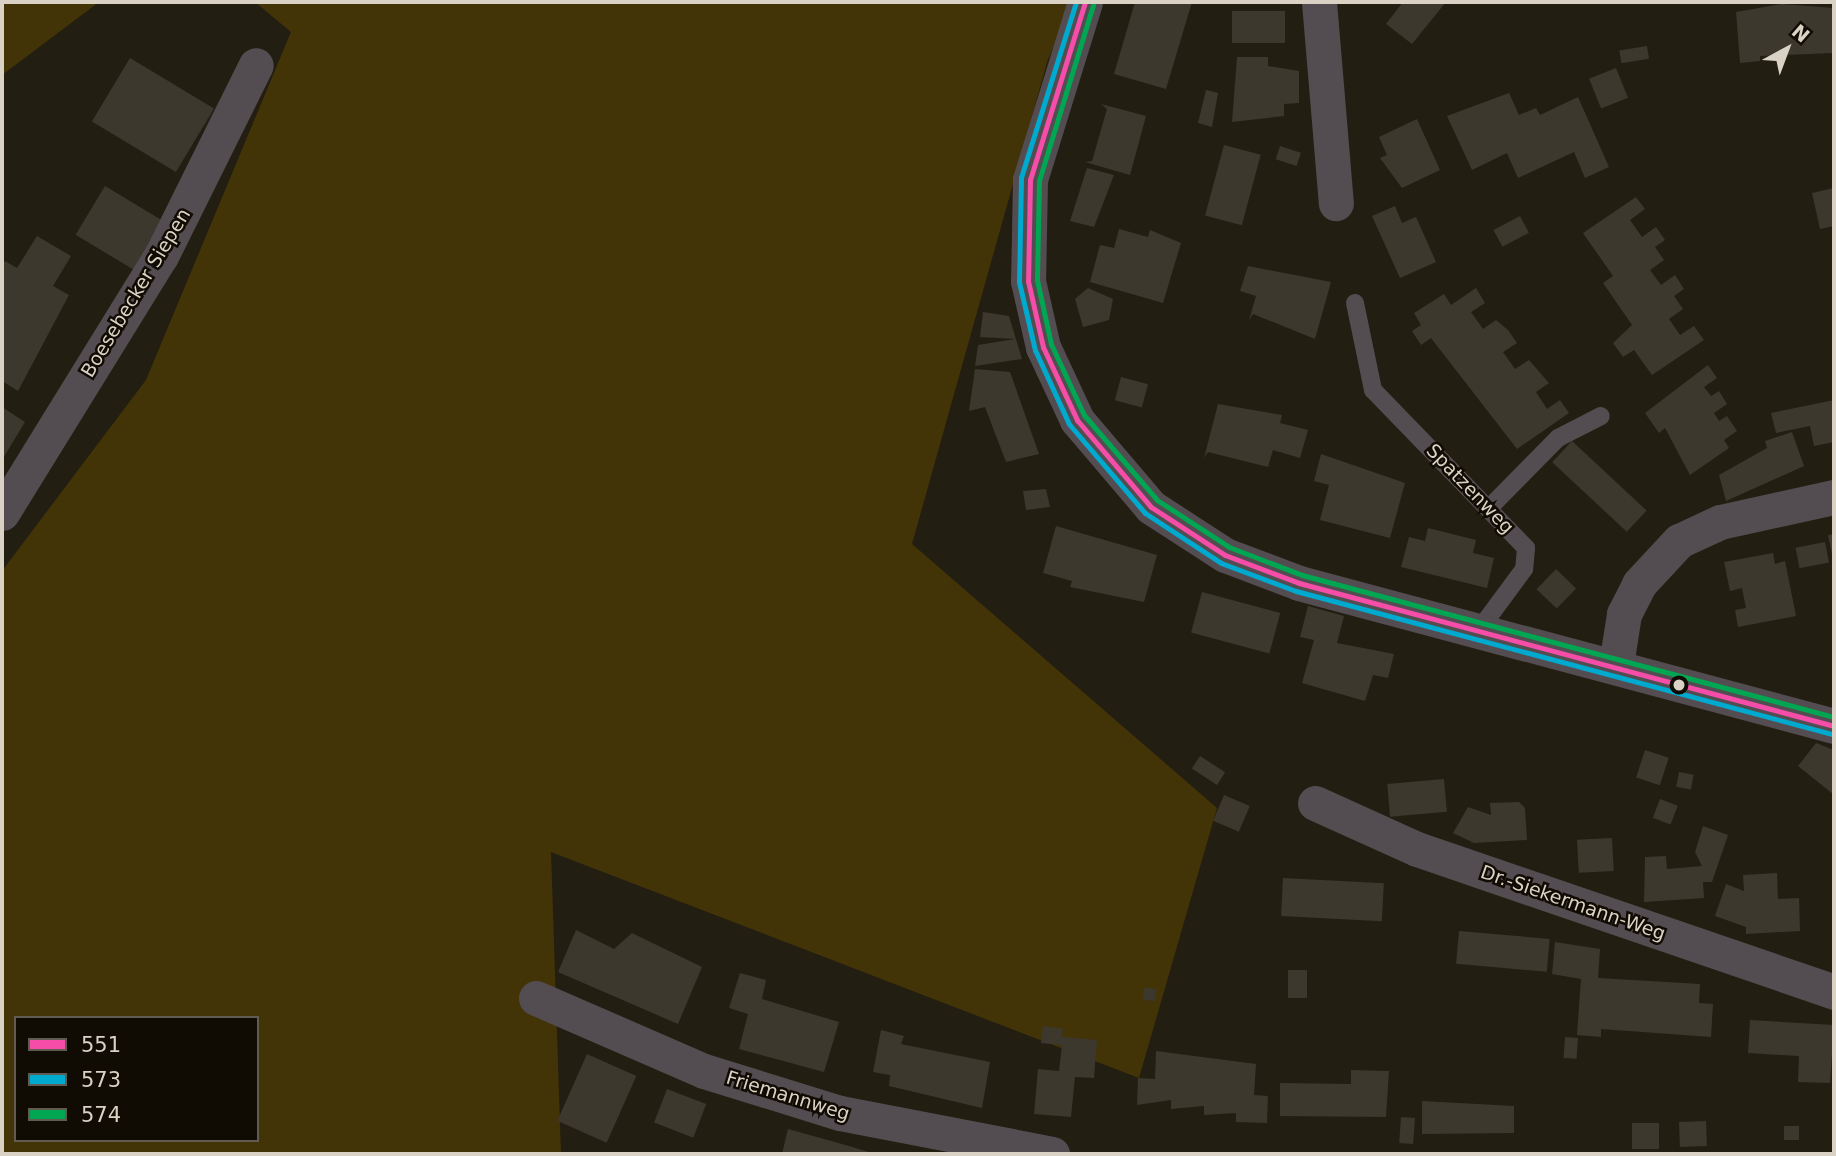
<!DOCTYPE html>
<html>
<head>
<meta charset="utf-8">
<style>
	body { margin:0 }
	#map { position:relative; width:1836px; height:1156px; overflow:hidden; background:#231e12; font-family:"DejaVu Sans",sans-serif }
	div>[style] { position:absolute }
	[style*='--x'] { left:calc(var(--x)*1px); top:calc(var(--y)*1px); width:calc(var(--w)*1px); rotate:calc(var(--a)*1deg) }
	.green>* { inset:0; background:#433408 }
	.building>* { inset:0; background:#3c382e; transform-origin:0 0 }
	.lane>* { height:18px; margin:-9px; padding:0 9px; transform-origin:9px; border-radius:9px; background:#534d51 }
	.street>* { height:35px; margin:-17.5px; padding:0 17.5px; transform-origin:17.5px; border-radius:17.5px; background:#534d51 }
	.bus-1>* { height:5px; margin:-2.5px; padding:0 2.5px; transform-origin:2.5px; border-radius:2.5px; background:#f54da8 }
	.bus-2>* { height:5px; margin:-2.5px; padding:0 2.5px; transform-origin:2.5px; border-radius:2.5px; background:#00a9ce }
	.bus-3>* { height:5px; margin:-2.5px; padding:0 2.5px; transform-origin:2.5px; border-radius:2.5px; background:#00a651 }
	.dots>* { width:19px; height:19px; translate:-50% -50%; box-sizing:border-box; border:4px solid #100c04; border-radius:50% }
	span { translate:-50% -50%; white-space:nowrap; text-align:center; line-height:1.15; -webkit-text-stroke:5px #100c04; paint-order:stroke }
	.street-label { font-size:19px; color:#dad3c5 }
	.frame { position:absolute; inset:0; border:4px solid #dad3c5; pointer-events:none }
	.legend { position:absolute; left:14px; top:1016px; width:245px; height:126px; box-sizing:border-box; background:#100c04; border:2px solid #615c51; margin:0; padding:9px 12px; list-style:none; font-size:21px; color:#dad3c5 }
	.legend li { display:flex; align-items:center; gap:14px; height:35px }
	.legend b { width:35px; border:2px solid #615c51 }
	.north { position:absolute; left:1752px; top:14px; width:70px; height:70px; -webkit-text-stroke:5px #100c04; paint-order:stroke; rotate:41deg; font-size:19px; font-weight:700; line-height:28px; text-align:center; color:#dad3c5 }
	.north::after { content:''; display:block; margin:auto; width:24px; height:32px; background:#dad3c5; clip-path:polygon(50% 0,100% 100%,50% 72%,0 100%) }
</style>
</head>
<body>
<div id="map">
	<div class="green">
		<i style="clip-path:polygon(2px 2px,99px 2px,2px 75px)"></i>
		<i style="clip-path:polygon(evenodd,255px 2px,1077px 2px,1048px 59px,912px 544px,1217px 808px,1139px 1078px,551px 852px,561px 1154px,2px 1154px,2px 571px,146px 380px,291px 32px,255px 2px,16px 1018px,257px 1018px,257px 1140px,16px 1140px,16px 1018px)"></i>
	</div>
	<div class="building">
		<i style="clip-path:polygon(1135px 2px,1192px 2px,1166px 89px,1114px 74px)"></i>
		<i style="clip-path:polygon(1403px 2px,1446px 2px,1412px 44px,1386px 24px)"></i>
		<i style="clip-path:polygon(1782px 4px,1834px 8px,1834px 53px,1760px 56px,1760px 61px,1740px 63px,1736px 12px)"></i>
		<i style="left:1285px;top:11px;width:32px;height:53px;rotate:90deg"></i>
		<i style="left:1647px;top:46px;width:13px;height:28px;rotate:81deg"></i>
		<i style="clip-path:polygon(1237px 57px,1268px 57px,1268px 66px,1299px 71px,1299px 103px,1284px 104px,1284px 116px,1232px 122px)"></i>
		<i style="left:130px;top:58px;width:98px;height:74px;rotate:31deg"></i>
		<i style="left:1616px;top:68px;width:32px;height:29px;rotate:68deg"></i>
		<i style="clip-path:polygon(1206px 90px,1218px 93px,1212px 127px,1198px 123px)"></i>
		<i style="clip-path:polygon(1509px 93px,1519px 115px,1536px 108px,1540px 115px,1578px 97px,1609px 167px,1585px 178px,1574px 152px,1518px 178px,1507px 153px,1472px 170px,1447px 116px)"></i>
		<i style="clip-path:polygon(1101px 104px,1146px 116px,1130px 175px,1085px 162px,1092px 161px,1107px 109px)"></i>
		<i style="clip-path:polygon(1417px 119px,1440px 170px,1402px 188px,1380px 158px,1387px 155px,1379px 137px)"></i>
		<i style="left:1224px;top:145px;width:38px;height:73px;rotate:15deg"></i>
		<i style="left:1280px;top:146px;width:22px;height:14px;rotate:18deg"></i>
		<i style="clip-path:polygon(1087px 168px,1114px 175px,1094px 227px,1070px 221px)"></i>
		<i style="left:105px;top:186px;width:77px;height:57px;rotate:31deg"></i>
		<i style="clip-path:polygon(1834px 188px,1834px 226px,1820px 229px,1812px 193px)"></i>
		<i style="clip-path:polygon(1636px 197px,1645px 209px,1630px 220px,1642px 237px,1656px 227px,1665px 240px,1655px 247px,1664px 260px,1650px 270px,1661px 285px,1675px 275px,1684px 289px,1674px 296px,1683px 309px,1669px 319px,1680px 335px,1694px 326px,1704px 340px,1652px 375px,1634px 350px,1623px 357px,1613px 343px,1632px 325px,1603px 283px,1613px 276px,1583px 233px)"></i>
		<i style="clip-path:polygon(1395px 206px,1402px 223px,1416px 217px,1436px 262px,1400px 278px,1372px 216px)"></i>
		<i style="left:1520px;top:216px;width:19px;height:30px;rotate:62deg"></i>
		<i style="clip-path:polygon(1119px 229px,1148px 237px,1150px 230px,1181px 243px,1163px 303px,1090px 282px,1100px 245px,1114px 248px)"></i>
		<i style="clip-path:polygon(37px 236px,71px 256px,53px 286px,69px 295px,18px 391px,2px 381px,2px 266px,5px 261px,17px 268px)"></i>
		<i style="clip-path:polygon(1248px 266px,1331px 282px,1315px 339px,1253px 314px,1249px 320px,1256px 296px,1240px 291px)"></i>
		<i style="clip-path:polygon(1088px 288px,1113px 299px,1109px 320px,1083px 327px,1075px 299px)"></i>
		<i style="clip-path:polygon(1476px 288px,1485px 303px,1471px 312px,1483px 329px,1496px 320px,1508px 330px,1517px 343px,1503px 352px,1515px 369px,1529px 360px,1549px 383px,1536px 392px,1547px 409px,1560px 400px,1569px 413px,1517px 449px,1431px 338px,1421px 345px,1412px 331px,1421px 325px,1414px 313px,1444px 294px,1451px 305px)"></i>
		<i style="clip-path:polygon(983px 312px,1009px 316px,1022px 359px,975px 366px,978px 345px,1015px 339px,980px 337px)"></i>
		<i style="clip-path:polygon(1708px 365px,1717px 378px,1704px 387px,1711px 396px,1719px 391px,1727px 404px,1714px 413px,1719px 421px,1727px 416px,1737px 431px,1724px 440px,1729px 448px,1690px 475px,1665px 428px,1659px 433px,1645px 413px)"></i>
		<i style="clip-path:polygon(975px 369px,1010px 372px,1039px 454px,1006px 462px,985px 407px,969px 411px)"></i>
		<i style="left:1121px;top:377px;width:28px;height:24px;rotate:15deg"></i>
		<i style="clip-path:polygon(1834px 400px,1834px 442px,1814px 446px,1810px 426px,1776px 433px,1771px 413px)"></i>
		<i style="clip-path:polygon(1218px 404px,1282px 415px,1280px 423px,1308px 430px,1300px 458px,1273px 450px,1268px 467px,1208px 452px,1204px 458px)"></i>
		<i style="clip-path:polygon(2px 407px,25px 422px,2px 460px)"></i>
		<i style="clip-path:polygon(1792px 432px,1804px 466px,1726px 501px,1719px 475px,1767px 448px,1765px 441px)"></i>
		<i style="left:1572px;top:441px;width:102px;height:29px;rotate:43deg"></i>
		<i style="clip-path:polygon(1321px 454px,1405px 483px,1390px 538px,1320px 520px,1329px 485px,1314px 481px)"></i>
		<i style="clip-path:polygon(1046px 489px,1050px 507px,1026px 510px,1023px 491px)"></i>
		<i style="clip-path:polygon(1056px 526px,1157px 555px,1144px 602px,1070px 587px,1072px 581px,1043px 573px)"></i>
		<i style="clip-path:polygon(1428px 528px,1476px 540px,1473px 553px,1494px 558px,1487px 588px,1401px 567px,1409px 537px,1425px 541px)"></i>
		<i style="clip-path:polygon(1834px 534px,1834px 559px,1833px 559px,1828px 535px)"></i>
		<i style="left:1825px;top:542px;width:21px;height:30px;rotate:79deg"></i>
		<i style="clip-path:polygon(1773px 553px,1775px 564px,1785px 561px,1796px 616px,1738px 627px,1735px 610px,1746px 608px,1742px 588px,1730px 591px,1724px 562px)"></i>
		<i style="left:1556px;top:569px;width:28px;height:28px;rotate:44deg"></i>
		<i style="left:1202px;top:592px;width:81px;height:42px;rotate:15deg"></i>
		<i style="clip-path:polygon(1308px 606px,1344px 616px,1337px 643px,1394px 654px,1388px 678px,1373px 675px,1365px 701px,1302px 683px,1314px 640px,1300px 637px)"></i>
		<i style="clip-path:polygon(1816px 743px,1834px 750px,1833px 794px,1798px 766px)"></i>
		<i style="left:1645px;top:750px;width:25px;height:29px;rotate:18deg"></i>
		<i style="left:1200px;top:756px;width:30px;height:15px;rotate:33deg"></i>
		<i style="left:1679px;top:772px;width:15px;height:15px;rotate:11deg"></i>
		<i style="left:1444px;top:779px;width:33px;height:57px;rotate:85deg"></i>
		<i style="left:1224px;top:795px;width:28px;height:28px;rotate:23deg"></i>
		<i style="left:1660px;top:799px;width:19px;height:20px;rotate:21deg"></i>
		<i style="clip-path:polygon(1519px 802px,1525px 808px,1527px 840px,1474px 843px,1453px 833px,1468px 807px,1491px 815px,1490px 803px)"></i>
		<i style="clip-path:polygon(1703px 826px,1728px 835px,1712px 882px,1703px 882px,1704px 898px,1644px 902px,1645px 857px,1666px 856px,1667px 869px,1702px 866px,1695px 852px)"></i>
		<i style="left:1612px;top:838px;width:33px;height:35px;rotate:87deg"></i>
		<i style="clip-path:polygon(1777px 873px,1778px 899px,1799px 898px,1800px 931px,1746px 934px,1746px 927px,1715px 916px,1726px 884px,1744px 891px,1743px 875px)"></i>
		<i style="left:1283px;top:878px;width:101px;height:38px;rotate:3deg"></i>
		<i style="clip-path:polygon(576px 930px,614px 949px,632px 933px,702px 967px,678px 1024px,558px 972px)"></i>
		<i style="left:1459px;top:931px;width:91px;height:33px;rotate:5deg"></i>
		<i style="clip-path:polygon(1555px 942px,1600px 949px,1598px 978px,1700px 984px,1699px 1003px,1713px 1004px,1711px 1037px,1601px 1029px,1601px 1037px,1577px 1035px,1581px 979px,1552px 974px)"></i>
		<i style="left:1288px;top:970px;width:19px;height:28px"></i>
		<i style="clip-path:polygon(740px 973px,766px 980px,762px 999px,839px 1022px,824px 1072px,739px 1049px,748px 1014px,729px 1008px)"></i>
		<i style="left:1144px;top:988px;width:12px;height:12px;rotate:5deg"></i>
		<i style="clip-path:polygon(1750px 1020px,1834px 1025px,1830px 1083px,1798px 1082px,1799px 1056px,1748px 1053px)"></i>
		<i style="clip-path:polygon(1043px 1026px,1063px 1029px,1062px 1037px,1097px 1040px,1094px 1078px,1075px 1077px,1071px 1117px,1034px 1114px,1038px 1069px,1059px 1071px,1062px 1045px,1041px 1043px)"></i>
		<i style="clip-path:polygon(881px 1030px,904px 1036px,901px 1044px,990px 1062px,982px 1108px,889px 1086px,890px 1075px,873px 1072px)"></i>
		<i style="left:1565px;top:1037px;width:13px;height:21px;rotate:4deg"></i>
		<i style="clip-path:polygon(1156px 1051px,1256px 1064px,1254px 1095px,1268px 1096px,1267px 1123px,1236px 1122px,1236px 1113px,1204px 1115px,1204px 1106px,1171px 1109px,1171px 1100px,1137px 1105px,1138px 1078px,1155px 1079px)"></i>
		<i style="left:587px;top:1054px;width:54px;height:73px;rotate:24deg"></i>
		<i style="clip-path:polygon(1351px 1070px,1389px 1071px,1386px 1117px,1280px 1116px,1280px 1083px,1351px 1084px)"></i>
		<i style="left:667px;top:1089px;width:42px;height:36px;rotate:21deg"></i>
		<i style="clip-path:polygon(1422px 1101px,1514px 1106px,1514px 1133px,1422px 1134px)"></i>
		<i style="left:1401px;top:1117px;width:14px;height:26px;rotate:4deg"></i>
		<i style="left:1706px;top:1121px;width:25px;height:27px;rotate:88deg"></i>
		<i style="left:1632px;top:1123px;width:27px;height:26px"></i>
		<i style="left:1784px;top:1126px;width:15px;height:14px"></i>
		<i style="clip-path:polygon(788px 1129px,835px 1142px,876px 1154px,782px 1154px)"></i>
	</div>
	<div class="lane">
		<i style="--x:1355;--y:303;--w:89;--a:78.3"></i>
		<i style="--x:1373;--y:390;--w:220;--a:45.9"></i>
		<i style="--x:1526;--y:548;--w:21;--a:95"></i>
		<i style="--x:1524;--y:569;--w:76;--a:126.4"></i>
		<i style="--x:1489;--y:508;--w:98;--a:-45.4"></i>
		<i style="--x:1558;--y:438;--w:48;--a:-27.1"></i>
	</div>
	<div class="street">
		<i style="--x:1085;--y:2;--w:186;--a:107.2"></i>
		<i style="--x:1030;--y:180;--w:101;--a:91.1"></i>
		<i style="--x:1028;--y:281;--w:68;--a:77.2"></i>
		<i style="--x:1043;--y:347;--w:81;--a:65"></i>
		<i style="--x:1077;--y:420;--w:114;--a:49.6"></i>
		<i style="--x:1151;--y:507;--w:88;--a:33"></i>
		<i style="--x:1225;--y:555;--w:79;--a:20.7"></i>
		<i style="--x:1299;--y:583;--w:554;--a:14.96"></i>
		<i style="--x:1319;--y:2;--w:202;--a:85.2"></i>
		<i style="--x:2;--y:513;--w:302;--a:-58.3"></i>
		<i style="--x:161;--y:256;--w:213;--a:-63.6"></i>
		<i style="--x:1616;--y:665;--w:52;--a:-81.1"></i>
		<i style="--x:1624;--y:614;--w:34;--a:-63"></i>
		<i style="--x:1639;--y:584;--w:59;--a:-47.1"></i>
		<i style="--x:1679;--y:541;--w:45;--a:-24.9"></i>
		<i style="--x:1720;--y:522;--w:117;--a:-12.4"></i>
		<i style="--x:1315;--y:803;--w:112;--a:24.3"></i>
		<i style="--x:1417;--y:849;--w:441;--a:18.9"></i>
		<i style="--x:536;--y:998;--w:183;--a:23.5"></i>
		<i style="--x:704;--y:1071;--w:142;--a:17.2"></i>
		<i style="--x:840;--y:1113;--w:216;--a:10.9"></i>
	</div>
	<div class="bus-1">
		<i style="--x:1085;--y:2;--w:186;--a:107.2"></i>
		<i style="--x:1030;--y:180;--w:101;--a:91.1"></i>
		<i style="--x:1028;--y:281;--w:68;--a:77.2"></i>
		<i style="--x:1043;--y:347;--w:81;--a:65"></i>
		<i style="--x:1077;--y:420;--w:114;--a:49.6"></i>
		<i style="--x:1151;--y:507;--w:88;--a:33"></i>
		<i style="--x:1225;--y:555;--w:79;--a:20.7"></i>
		<i style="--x:1299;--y:583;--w:554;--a:14.96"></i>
	</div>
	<div class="bus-2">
		<i style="--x:1076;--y:2;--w:184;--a:107.4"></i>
		<i style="--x:1021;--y:178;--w:104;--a:91.1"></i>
		<i style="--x:1019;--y:282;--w:70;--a:76.8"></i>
		<i style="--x:1035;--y:350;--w:81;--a:65.3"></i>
		<i style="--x:1069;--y:424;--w:117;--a:49.5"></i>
		<i style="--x:1145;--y:513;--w:91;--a:33.3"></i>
		<i style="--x:1221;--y:563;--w:80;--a:20.5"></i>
		<i style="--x:1296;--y:591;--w:555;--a:14.94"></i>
	</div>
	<div class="bus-3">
		<i style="--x:1093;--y:5;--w:184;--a:107.1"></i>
		<i style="--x:1039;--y:181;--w:99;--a:91.2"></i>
		<i style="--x:1037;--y:280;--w:66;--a:77.7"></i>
		<i style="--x:1051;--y:344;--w:78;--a:65.1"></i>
		<i style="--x:1084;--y:415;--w:112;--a:49.3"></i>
		<i style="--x:1157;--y:500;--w:86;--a:33.1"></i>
		<i style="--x:1229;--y:547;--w:78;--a:21"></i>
		<i style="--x:1302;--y:575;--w:551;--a:14.94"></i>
	</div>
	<div class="dots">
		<i style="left:1679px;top:685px;background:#dad3c5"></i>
	</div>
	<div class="street-label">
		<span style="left:136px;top:293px;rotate:-59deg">Boesebecker Siepen</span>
		<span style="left:1470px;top:489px;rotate:46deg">Spatzenweg</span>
		<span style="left:1573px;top:903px;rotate:19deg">Dr.-Siekermann-Weg</span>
		<span style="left:788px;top:1096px;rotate:17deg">Friemannweg</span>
	</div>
	<div class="frame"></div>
	<ul class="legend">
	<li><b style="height:9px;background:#f54da8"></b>551</li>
	<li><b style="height:9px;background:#00a9ce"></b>573</li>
	<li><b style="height:9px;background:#00a651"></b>574</li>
	</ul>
	<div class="north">N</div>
</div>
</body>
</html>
